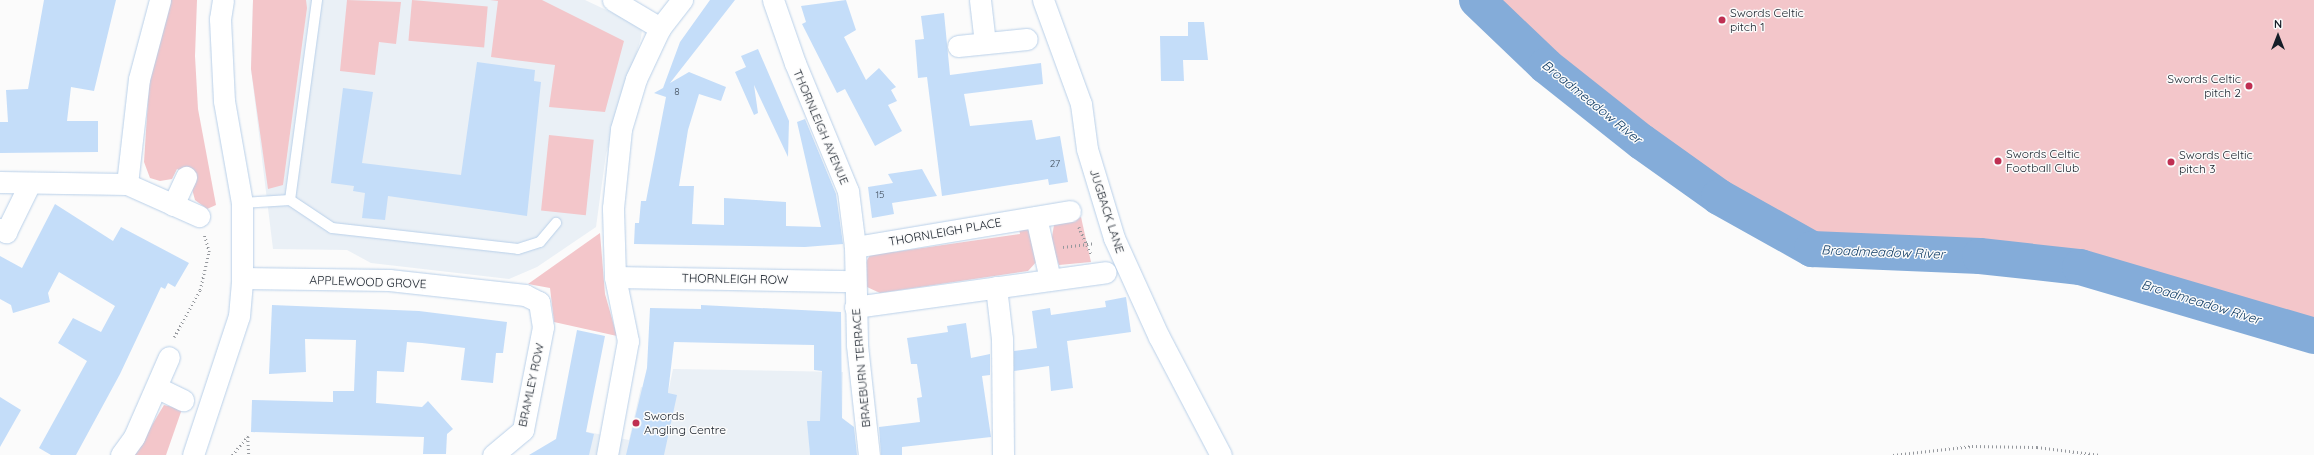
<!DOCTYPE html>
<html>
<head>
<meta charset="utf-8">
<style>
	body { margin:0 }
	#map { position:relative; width:2314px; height:455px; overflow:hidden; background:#fbfbfb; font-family:Quicksand,sans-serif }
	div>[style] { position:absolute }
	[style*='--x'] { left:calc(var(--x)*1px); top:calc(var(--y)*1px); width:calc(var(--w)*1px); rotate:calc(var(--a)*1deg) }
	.built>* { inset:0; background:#eaf0f6 }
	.green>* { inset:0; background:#f3c6ca; transform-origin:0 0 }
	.river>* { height:36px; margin:-18px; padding:0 18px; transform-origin:18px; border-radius:18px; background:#84acd9 }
	.building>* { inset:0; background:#c4ddf9 }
	.path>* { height:2.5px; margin-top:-1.25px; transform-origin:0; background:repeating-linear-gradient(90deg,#95989d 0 1px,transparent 0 4px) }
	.roads { filter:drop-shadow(0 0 1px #b9d0e9) drop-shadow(0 0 1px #b9d0e9) }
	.lane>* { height:10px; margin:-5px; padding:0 5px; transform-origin:5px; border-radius:5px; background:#fff }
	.street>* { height:21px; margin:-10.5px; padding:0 10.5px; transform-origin:10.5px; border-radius:10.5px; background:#fff }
	.dots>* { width:11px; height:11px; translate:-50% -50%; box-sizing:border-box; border:2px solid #fbfbfb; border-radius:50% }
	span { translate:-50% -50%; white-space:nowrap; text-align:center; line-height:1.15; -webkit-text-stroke:3px #fbfbfb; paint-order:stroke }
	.number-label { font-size:10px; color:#424e5c }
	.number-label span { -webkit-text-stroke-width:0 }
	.poi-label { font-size:12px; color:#161e28 }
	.left { translate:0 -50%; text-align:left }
	.right { translate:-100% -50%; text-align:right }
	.street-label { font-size:12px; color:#161e28 }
	.water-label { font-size:13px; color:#0f3c65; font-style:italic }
	.north { position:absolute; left:2258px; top:16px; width:40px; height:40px; -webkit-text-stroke:3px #fbfbfb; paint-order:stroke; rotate:0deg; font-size:11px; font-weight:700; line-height:16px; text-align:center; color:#161e28 }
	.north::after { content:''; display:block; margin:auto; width:14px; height:18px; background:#161e28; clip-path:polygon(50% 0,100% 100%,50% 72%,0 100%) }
</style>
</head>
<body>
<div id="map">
	<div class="built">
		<i style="clip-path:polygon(253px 0,585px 0,636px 24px,642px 30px,641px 38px,606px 154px,596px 227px,537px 267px,509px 279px,371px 263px,347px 250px,273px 249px,251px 69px)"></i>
		<i style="clip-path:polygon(673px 369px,843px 372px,842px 421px,808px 421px,810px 455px,557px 455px,562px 427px,629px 440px,641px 387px,668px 393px)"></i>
	</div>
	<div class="green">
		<i style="clip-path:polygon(171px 0,197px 0,195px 56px,198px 109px,216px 205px,207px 209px,195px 200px,192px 189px,196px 178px,177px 169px,172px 179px,160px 181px,150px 178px,144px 162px,150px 68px)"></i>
		<i style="clip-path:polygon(253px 0,306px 0,307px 8px,283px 185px,268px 189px,251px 69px)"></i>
		<i style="clip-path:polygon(347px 0,401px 2px,396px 44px,379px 42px,375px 75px,340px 71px)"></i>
		<i style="left:412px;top:0;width:76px;height:41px;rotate:5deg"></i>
		<i style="clip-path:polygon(490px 0,542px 0,624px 41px,605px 112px,549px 107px,555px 65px,491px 57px,498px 1px)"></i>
		<i style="clip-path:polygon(1496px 0,2314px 0,2314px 336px,2080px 267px,1838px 244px,1801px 234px,1720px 192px)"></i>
		<i style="left:549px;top:135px;width:45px;height:76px;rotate:6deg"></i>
		<i style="clip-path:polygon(1081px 217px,1091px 262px,1059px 265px,1051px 243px,1054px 225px)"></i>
		<i style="clip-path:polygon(1019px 228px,1028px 228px,1038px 260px,1028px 271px,880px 293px,867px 287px,866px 262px,870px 255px,893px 248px,894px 252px,1020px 234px)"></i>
		<i style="clip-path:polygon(600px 233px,605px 294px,617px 336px,554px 322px,550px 288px,528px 284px)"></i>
		<i style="clip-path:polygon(164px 405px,182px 409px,166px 455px,134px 455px)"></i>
	</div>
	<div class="river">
		<i style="--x:1477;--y:0;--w:95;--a:43.7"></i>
		<i style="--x:1546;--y:66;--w:122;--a:38.4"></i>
		<i style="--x:1642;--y:142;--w:95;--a:35.5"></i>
		<i style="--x:1719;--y:197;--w:107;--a:29.2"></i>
		<i style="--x:1812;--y:249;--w:168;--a:2.4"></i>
		<i style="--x:1980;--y:256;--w:101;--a:6.3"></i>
		<i style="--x:2080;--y:267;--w:244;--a:16.4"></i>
	</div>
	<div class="building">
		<i style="clip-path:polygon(44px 0,116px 0,94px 91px,71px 87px,67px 121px,98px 121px,98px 152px,0 153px,0 122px,8px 122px,6px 90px,28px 89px)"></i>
		<i style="clip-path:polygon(710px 0,735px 0,670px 83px,689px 72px,726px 87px,721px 101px,699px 94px,688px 130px,679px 186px,694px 186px,692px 224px,724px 225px,724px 198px,786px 202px,786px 226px,821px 227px,797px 122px,805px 119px,836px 194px,843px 244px,805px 247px,634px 244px,635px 223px,639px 223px,641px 201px,646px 201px,666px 97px,654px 93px,663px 88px,680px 42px)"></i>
		<i style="clip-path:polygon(846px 0,856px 30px,844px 37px,866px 80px,879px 68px,896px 87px,891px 90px,897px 101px,888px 105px,902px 131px,875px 146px,845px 89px,837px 93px,802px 24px,806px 22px,801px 6px)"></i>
		<i style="clip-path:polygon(944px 13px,950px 75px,1041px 63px,1043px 84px,964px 94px,970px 126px,1032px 120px,1036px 140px,1060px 136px,1068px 182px,1049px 185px,1048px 179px,942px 196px,927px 77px,918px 78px,915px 40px,924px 39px,921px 16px)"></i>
		<i style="clip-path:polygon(1188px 22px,1204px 22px,1208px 60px,1183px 60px,1184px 81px,1161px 81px,1160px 36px,1188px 36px)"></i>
		<i style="clip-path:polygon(758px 49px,789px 121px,788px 157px,754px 85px,758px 113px,754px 115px,735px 72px,746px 67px,741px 56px)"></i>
		<i style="clip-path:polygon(477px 62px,535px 70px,534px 81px,541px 82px,527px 216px,388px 196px,385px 220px,362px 218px,365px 193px,353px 191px,354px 186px,331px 183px,343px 88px,373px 92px,362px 163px,461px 175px)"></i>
		<i style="clip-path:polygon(922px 169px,937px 196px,892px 203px,894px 214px,872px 218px,868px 187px,893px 183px,888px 174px)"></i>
		<i style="clip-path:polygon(55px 204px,113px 241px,121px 227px,189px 263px,175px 287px,168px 283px,165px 289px,161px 287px,120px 374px,76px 455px,51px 455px,39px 448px,87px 361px,58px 343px,73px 318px,101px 332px,115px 306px,59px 272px,48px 293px,50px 302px,13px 313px,11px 305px,0 299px,0 256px,22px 268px)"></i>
		<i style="clip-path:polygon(1126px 297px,1131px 332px,1067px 341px,1073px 388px,1051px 391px,1049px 366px,1014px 371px,1014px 351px,1037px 348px,1032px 311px,1050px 308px,1051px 315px,1106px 307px,1105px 301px)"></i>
		<i style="clip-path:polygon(272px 305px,419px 311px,507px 322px,503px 353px,496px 353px,493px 383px,461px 380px,465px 348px,422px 343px,407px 342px,404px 372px,377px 371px,376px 403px,422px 407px,428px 401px,453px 429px,447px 434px,446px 454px,423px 454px,424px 437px,251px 432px,252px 400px,333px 402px,333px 391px,354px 391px,356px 340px,305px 339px,306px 372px,269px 374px)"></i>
		<i style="clip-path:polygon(701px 305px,841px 312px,842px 418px,854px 427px,857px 455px,810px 455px,807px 421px,820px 421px,822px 371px,814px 370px,814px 345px,674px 342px,668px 393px,677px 395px,664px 455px,626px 455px,647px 368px,650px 308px,701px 309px)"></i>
		<i style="clip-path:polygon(966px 323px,971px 358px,990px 354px,990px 375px,982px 376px,991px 437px,902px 447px,902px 455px,881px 455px,879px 427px,920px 422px,917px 398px,922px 397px,917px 364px,911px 364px,907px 338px,948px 332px,947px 326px)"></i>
		<i style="clip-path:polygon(577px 330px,605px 336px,586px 432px,594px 434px,589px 455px,529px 455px,556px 439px)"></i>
		<i style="clip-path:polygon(0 397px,21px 410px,0 447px)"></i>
	</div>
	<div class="path">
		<i style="--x:1079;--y:227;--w:30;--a:66"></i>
		<i style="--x:1063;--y:247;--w:31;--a:-7"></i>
		<i style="--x:174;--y:337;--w:54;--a:-61"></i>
		<i style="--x:200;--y:290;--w:39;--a:-77"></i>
		<i style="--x:209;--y:252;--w:18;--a:-106"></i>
		<i style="--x:248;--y:437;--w:18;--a:87"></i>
		<i style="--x:232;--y:455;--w:25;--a:-50"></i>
		<i style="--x:1893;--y:455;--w:80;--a:-6.5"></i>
		<i style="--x:1972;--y:446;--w:65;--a:0.9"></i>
		<i style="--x:2037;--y:447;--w:64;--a:7.2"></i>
	</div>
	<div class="roads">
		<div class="lane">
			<i style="--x:290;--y:200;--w:202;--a:-82.3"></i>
			<i style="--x:242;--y:203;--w:48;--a:-3.6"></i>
			<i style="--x:290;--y:200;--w:50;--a:33.7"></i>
			<i style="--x:332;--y:228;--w:187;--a:6.4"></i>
			<i style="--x:518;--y:249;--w:23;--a:-18"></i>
			<i style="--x:540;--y:242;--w:25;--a:-50"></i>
		</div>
		<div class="street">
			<i style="--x:613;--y:0;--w:55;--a:30.8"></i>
			<i style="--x:773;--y:0;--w:67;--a:70.8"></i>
			<i style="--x:795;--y:63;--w:139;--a:67.5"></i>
			<i style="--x:848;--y:191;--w:56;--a:82.9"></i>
			<i style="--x:855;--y:247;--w:98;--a:88.8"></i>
			<i style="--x:857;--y:345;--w:111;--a:83.8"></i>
			<i style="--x:980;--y:0;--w:43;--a:83.4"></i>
			<i style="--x:1043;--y:0;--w:111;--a:69.9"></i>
			<i style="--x:1081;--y:104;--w:45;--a:82.4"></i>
			<i style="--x:1087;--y:149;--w:93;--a:73.1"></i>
			<i style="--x:1114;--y:238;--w:109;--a:65.6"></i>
			<i style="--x:1159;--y:337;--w:133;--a:62.3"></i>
			<i style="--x:958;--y:46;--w:69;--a:-5.8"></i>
			<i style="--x:0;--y:182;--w:127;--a:0.9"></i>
			<i style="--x:127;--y:184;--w:79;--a:24"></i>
			<i style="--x:127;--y:184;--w:106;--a:-83.5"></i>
			<i style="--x:139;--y:79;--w:82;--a:-75.1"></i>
			<i style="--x:173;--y:205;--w:31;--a:-65"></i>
			<i style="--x:1036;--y:217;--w:64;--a:77.3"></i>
			<i style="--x:0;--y:229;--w:7;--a:27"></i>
			<i style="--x:6;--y:232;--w:52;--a:-63.9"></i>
			<i style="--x:855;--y:247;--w:218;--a:-9.5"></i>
			<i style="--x:615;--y:277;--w:240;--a:1"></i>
			<i style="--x:242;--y:278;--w:147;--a:0.8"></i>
			<i style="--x:389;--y:280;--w:137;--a:6.3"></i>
			<i style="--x:525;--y:295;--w:16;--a:27"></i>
			<i style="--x:539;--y:302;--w:25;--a:81"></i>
			<i style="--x:543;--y:327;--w:105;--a:101"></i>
			<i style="--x:523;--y:430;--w:39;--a:140"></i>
			<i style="--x:996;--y:287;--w:52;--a:83.4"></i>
			<i style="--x:1002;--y:339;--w:116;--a:89.5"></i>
			<i style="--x:855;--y:307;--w:253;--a:-7.9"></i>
			<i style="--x:158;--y:388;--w:28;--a:26"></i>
			<i style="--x:121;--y:455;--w:22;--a:-54"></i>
			<i style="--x:134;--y:437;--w:87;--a:-66.4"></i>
			<i style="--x:193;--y:455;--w:146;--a:-71.7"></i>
			<i style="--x:239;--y:316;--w:38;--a:-85"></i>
			<i style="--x:242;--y:278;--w:75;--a:-90"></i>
			<i style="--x:242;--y:203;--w:104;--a:-100"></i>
			<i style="--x:224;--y:101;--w:82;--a:-92.8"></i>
			<i style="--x:220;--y:19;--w:19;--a:-81"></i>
			<i style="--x:607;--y:455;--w:116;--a:-79.6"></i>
			<i style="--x:628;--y:341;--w:65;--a:-101.5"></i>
			<i style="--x:615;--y:277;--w:69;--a:-91.7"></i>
			<i style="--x:613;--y:208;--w:79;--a:-84.2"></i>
			<i style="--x:621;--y:129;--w:52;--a:-73.3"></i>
			<i style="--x:636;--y:79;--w:56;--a:-64.8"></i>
			<i style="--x:660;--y:28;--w:36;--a:-52"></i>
		</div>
	</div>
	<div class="dots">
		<i style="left:1722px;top:20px;background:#bf2f52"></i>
		<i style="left:2249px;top:86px;background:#bf2f52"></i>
		<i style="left:1998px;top:161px;background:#bf2f52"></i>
		<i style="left:2171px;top:162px;background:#bf2f52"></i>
		<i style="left:636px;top:423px;background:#bf2f52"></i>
	</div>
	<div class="number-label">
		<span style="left:677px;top:92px">8</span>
		<span style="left:1055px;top:164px">27</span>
		<span style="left:880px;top:195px">15</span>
	</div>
	<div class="poi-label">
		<span class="left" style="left:1730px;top:20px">Swords Celtic<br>pitch 1</span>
		<span class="right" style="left:2241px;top:86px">Swords Celtic<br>pitch 2</span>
		<span class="left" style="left:2006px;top:161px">Swords Celtic<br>Football Club</span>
		<span class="left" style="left:2179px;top:162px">Swords Celtic<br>pitch 3</span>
		<span class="left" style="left:644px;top:423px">Swords<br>Angling Centre</span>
	</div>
	<div class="street-label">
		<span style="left:821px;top:127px;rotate:67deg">THORNLEIGH AVENUE</span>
		<span style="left:1107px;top:211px;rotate:72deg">JUGBACK LANE</span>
		<span style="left:945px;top:232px;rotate:-10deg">THORNLEIGH PLACE</span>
		<span style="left:735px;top:279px;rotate:1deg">THORNLEIGH ROW</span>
		<span style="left:368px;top:282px;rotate:2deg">APPLEWOOD GROVE</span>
		<span style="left:861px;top:368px;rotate:-95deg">BRAEBURN TERRACE</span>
		<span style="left:531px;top:385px;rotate:-78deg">BRAMLEY ROW</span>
	</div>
	<div class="water-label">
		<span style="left:1592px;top:102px;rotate:39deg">Broadmeadow River</span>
		<span style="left:1883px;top:252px;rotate:2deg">Broadmeadow River</span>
		<span style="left:2201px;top:302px;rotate:17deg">Broadmeadow River</span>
	</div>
	<div class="north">N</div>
</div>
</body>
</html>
